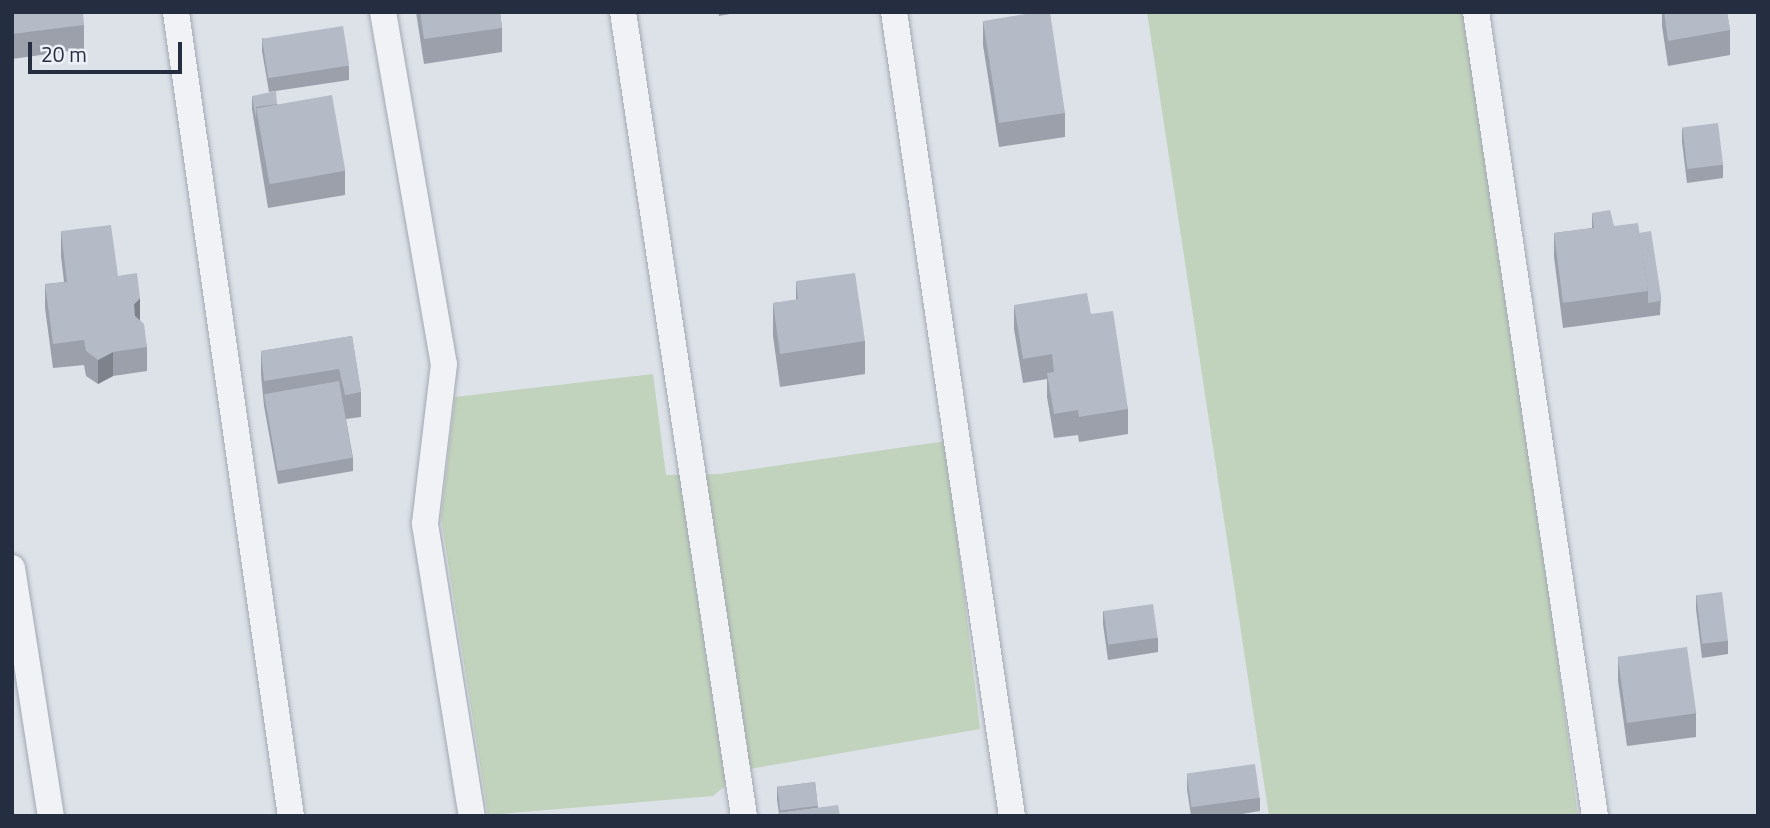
<!DOCTYPE html>
<html>
<head>
<meta charset="utf-8">
<style>
	body { margin:0 }
	#map { position:relative; width:1770px; height:828px; overflow:hidden; background:#dde1e8; font-family:"Titillium Web",sans-serif }
	div>[style] { position:absolute }
	[style*='--x'] { left:calc(var(--x)*1px); top:calc(var(--y)*1px); width:calc(var(--w)*1px); rotate:calc(var(--a)*1deg) }
	.green>* { inset:0; background:#c2d3bd }
	.roads { filter:drop-shadow(0 0 2px #a2a8b2) drop-shadow(0 0 2px #a2a8b2) }
	.lane>* { height:26px; margin:-13px; padding:0 13px; transform-origin:13px; border-radius:13px; background:#f0f2f6 }
	.wall>* { inset:0; background:#9ba0aa }
	.shaded-wall>* { inset:0; background:#7e828b }
	.building>* { inset:0; background:#b4bac6; transform-origin:0 0 }
	span { translate:-50% -50%; white-space:nowrap; text-align:center; line-height:1.15; -webkit-text-stroke:5px #ecf0f6; paint-order:stroke }
	.frame { position:absolute; inset:0; border:14px solid #252e40; pointer-events:none }
	.scale { position:absolute; left:28px; top:42px; width:154px; height:32px; box-sizing:border-box; border:4px solid #252e40; border-top:0; padding-left:9px; font-size:21px; line-height:24px; white-space:nowrap; color:#252e40; -webkit-text-stroke:5px #ecf0f6; paint-order:stroke }
</style>
</head>
<body>
<div id="map">
	<div class="green">
		<i style="clip-path:polygon(1147px 12px,1474px 12px,1578px 816px,1269px 816px)"></i>
		<i style="clip-path:polygon(653px 374px,666px 475px,719px 474px,946px 441px,980px 729px,744px 770px,713px 796px,488px 815px,441px 518px,455px 397px)"></i>
	</div>
	<div class="roads">
		<div class="lane">
			<i style="--x:176;--y:12;--w:812;--a:81.86"></i>
			<i style="--x:383;--y:12;--w:357;--a:80.2"></i>
			<i style="--x:444;--y:364;--w:161;--a:96.8"></i>
			<i style="--x:425;--y:524;--w:296;--a:80.9"></i>
			<i style="--x:623;--y:12;--w:813;--a:81.44"></i>
			<i style="--x:894;--y:12;--w:813;--a:81.65"></i>
			<i style="--x:1476;--y:12;--w:813;--a:81.58"></i>
			<i style="--x:12;--y:568;--w:251;--a:81.1"></i>
		</div>
	</div>
	<div class="wall">
		<i style="clip-path:polygon(12px 12px,84px 25px,84px 49px,12px 59px)"></i>
		<i style="clip-path:polygon(416px 12px,500px 12px,502px 28px,502px 52px,424px 64px)"></i>
		<i style="clip-path:polygon(718px 12px,741px 12px,719px 16px)"></i>
		<i style="clip-path:polygon(1662px 12px,1727px 12px,1730px 30px,1730px 55px,1668px 66px,1662px 26px)"></i>
		<i style="clip-path:polygon(983px 21px,1065px 113px,1065px 137px,999px 147px,983px 45px)"></i>
		<i style="clip-path:polygon(262px 38px,349px 66px,349px 80px,269px 92px,262px 51px)"></i>
		<i style="clip-path:polygon(252px 96px,277px 104px,345px 171px,345px 195px,268px 208px,252px 109px)"></i>
		<i style="clip-path:polygon(1682px 128px,1723px 165px,1723px 178px,1687px 183px,1682px 142px)"></i>
		<i style="clip-path:polygon(1592px 213px,1614px 226px,1639px 233px,1661px 296px,1660px 315px,1563px 328px,1554px 257px,1554px 233px,1592px 228px)"></i>
		<i style="clip-path:polygon(61px 231px,118px 276px,140px 320px,147px 347px,147px 371px,113px 376px,98px 384px,86px 376px,84px 365px,53px 368px,45px 308px,45px 284px,64px 282px,61px 256px)"></i>
		<i style="clip-path:polygon(796px 281px,865px 341px,865px 374px,780px 387px,773px 336px,773px 303px,796px 300px)"></i>
		<i style="clip-path:polygon(1014px 305px,1091px 314px,1128px 409px,1128px 434px,1079px 442px,1078px 435px,1054px 438px,1047px 397px,1047px 379px,1023px 383px,1014px 329px)"></i>
		<i style="clip-path:polygon(352px 336px,361px 392px,361px 417px,346px 419px,353px 458px,353px 471px,278px 484px,264px 406px,261px 375px,261px 351px)"></i>
		<i style="clip-path:polygon(1696px 595px,1728px 641px,1728px 654px,1702px 658px,1696px 609px)"></i>
		<i style="clip-path:polygon(1103px 611px,1158px 638px,1158px 652px,1108px 660px,1103px 624px)"></i>
		<i style="clip-path:polygon(1618px 657px,1696px 713px,1696px 737px,1627px 746px,1618px 681px)"></i>
		<i style="clip-path:polygon(1187px 776px,1260px 798px,1260px 811px,1230px 816px,1191px 816px,1187px 789px)"></i>
		<i style="clip-path:polygon(815px 782px,818px 808px,779px 813px,777px 800px,777px 787px)"></i>
	</div>
	<div class="shaded-wall">
		<i style="clip-path:polygon(140px 298px,140px 322px,134px 329px,134px 304px)"></i>
		<i style="clip-path:polygon(113px 352px,113px 376px,98px 384px,98px 360px)"></i>
	</div>
	<div class="building">
		<i style="clip-path:polygon(12px 12px,83px 12px,84px 25px,12px 34px)"></i>
		<i style="clip-path:polygon(420px 12px,500px 12px,502px 28px,424px 39px)"></i>
		<i style="clip-path:polygon(1038px 12px,1050px 12px,1065px 113px,999px 123px,983px 21px)"></i>
		<i style="clip-path:polygon(1664px 12px,1727px 12px,1730px 30px,1668px 41px)"></i>
		<i style="left:343px;top:26px;width:40px;height:82px;rotate:81deg"></i>
		<i style="clip-path:polygon(276px 91px,277px 104px,256px 107px,256px 119px,252px 96px)"></i>
		<i style="left:332px;top:95px;width:77px;height:77px;rotate:80deg"></i>
		<i style="left:1718px;top:123px;width:42px;height:36px;rotate:83deg"></i>
		<i style="clip-path:polygon(1610px 210px,1614px 226px,1638px 223px,1648px 291px,1563px 303px,1554px 233px,1594px 228px,1592px 213px)"></i>
		<i style="clip-path:polygon(111px 225px,118px 276px,137px 273px,140px 298px,134px 304px,135px 316px,144px 324px,147px 347px,113px 352px,98px 360px,86px 351px,84px 340px,53px 344px,45px 284px,67px 282px,61px 231px)"></i>
		<i style="clip-path:polygon(1651px 231px,1661px 296px,1660px 301px,1648px 303px,1648px 291px,1639px 233px)"></i>
		<i style="clip-path:polygon(855px 273px,865px 341px,780px 354px,773px 303px,798px 299px,796px 281px)"></i>
		<i style="clip-path:polygon(1087px 293px,1091px 314px,1113px 311px,1128px 409px,1079px 417px,1078px 410px,1054px 414px,1047px 373px,1054px 372px,1052px 354px,1023px 359px,1014px 305px)"></i>
		<i style="clip-path:polygon(352px 336px,361px 392px,345px 395px,339px 369px,264px 381px,261px 351px)"></i>
		<i style="left:339px;top:381px;width:78px;height:76px;rotate:80deg"></i>
		<i style="left:1722px;top:592px;width:49px;height:26px;rotate:83deg"></i>
		<i style="left:1153px;top:604px;width:34px;height:50px;rotate:82deg"></i>
		<i style="left:1687px;top:647px;width:67px;height:70px;rotate:82deg"></i>
		<i style="left:1255px;top:764px;width:34px;height:69px;rotate:82deg"></i>
		<i style="left:815px;top:782px;width:24px;height:38px;rotate:83deg"></i>
		<i style="clip-path:polygon(838px 805px,840px 816px,778px 816px,778px 813px)"></i>
	</div>
	<div class="frame"></div>
	<div class="scale">20 m</div>
</div>
</body>
</html>
